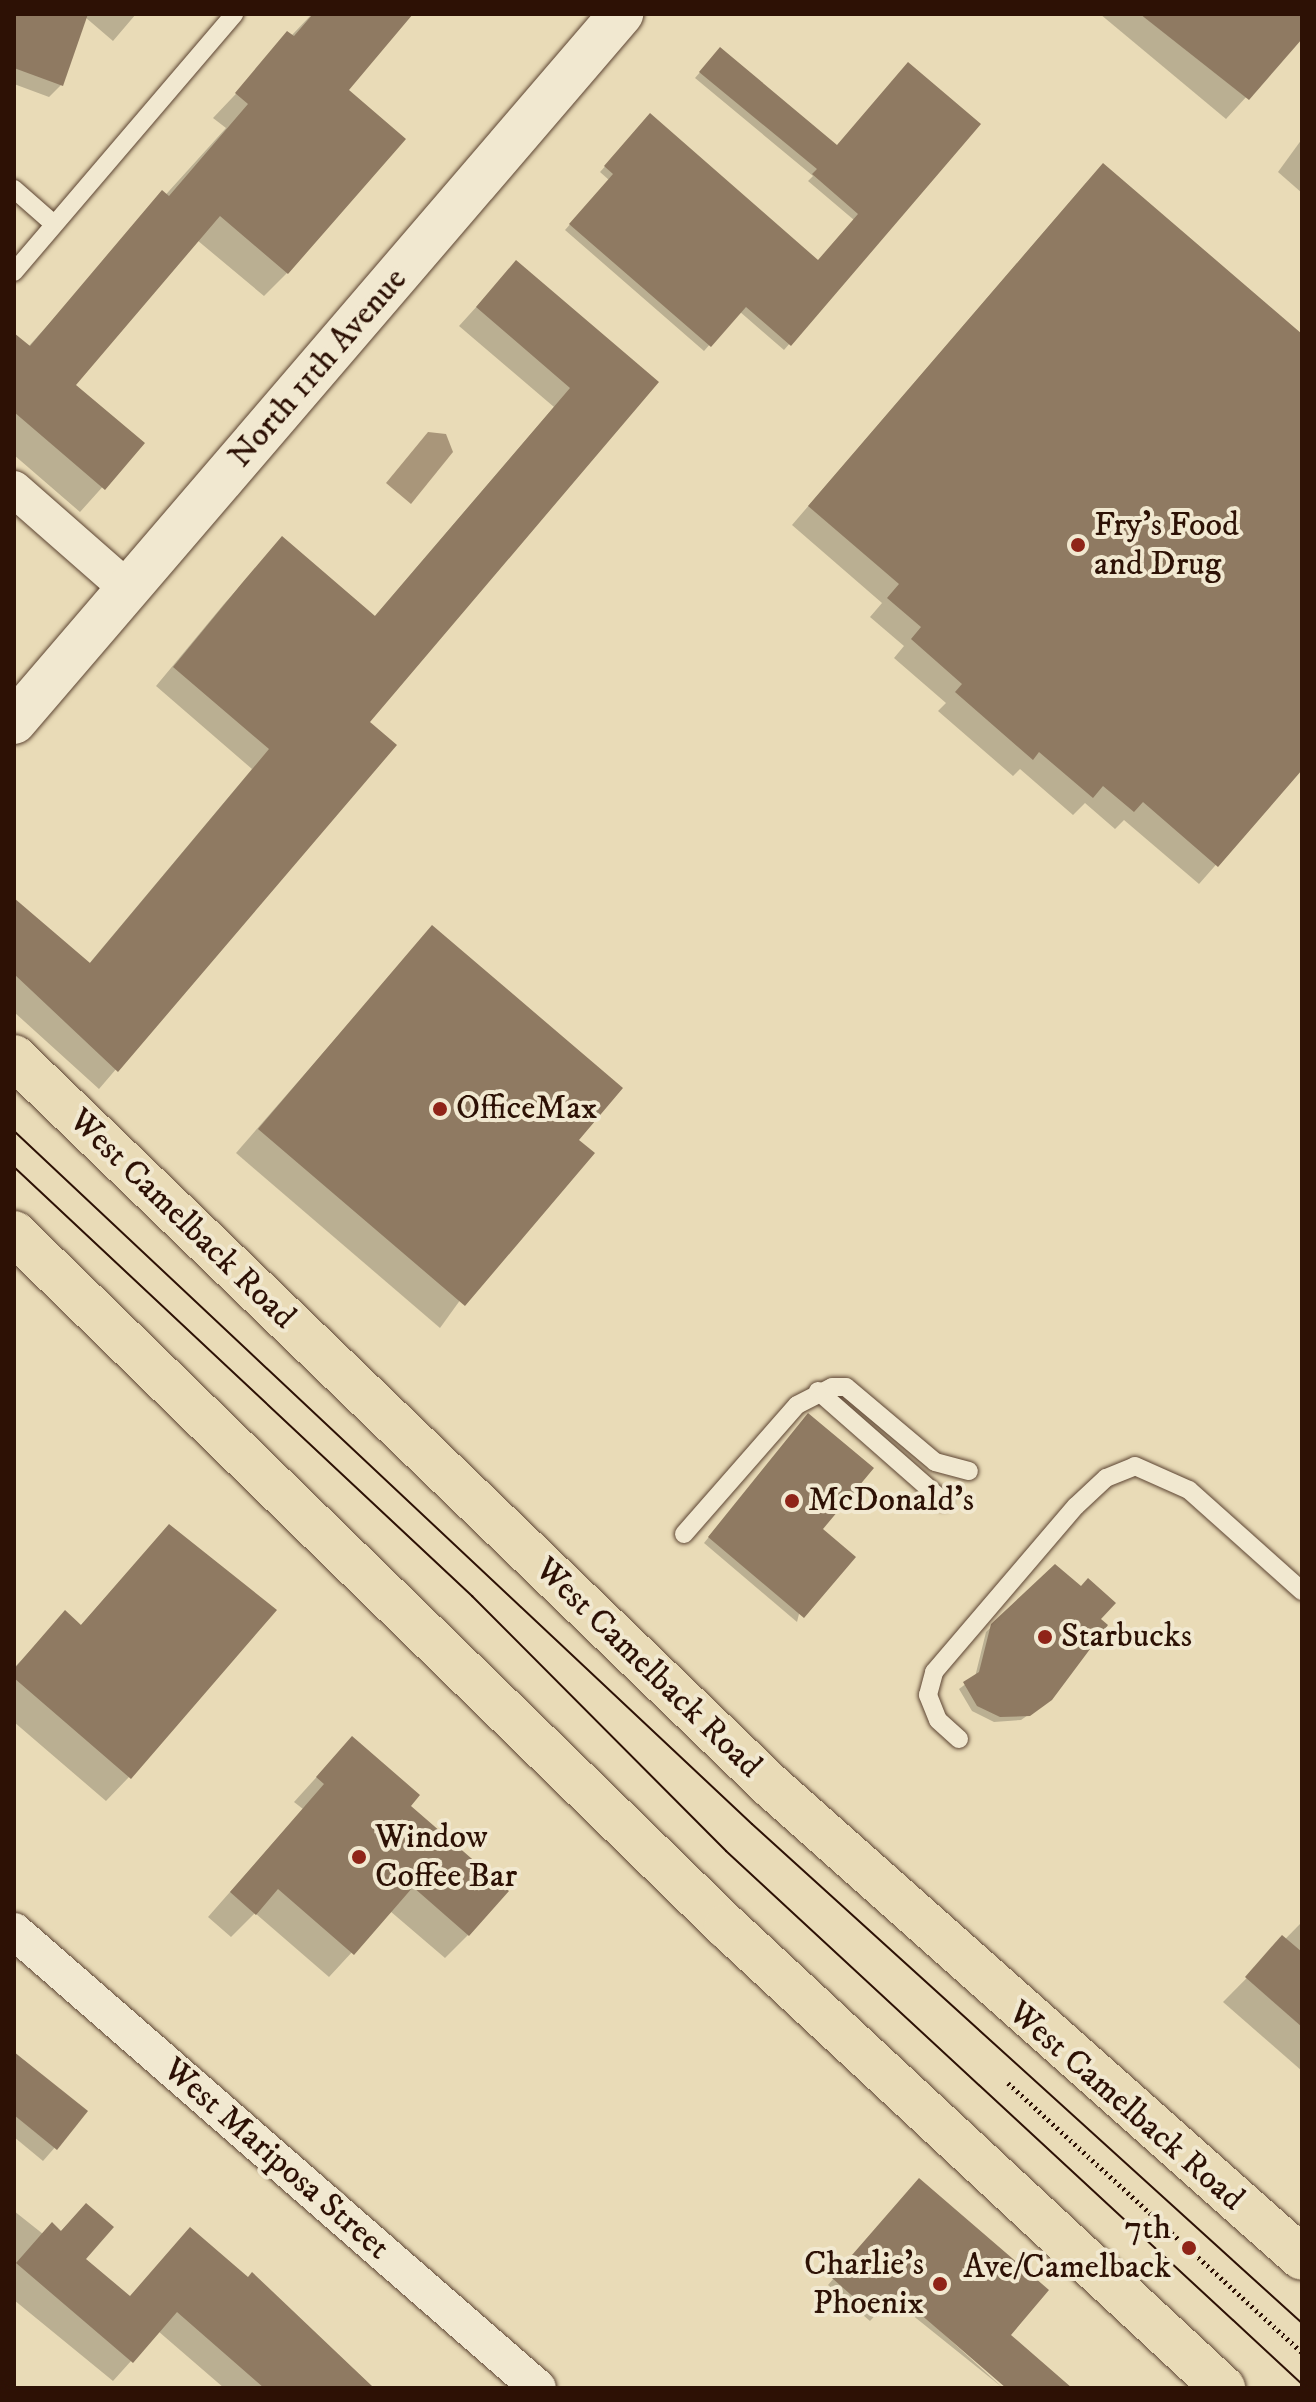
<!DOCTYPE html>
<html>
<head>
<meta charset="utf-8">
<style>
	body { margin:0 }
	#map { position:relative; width:1316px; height:2402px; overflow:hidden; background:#e9dbb7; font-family:"IM FELL DW Pica",serif }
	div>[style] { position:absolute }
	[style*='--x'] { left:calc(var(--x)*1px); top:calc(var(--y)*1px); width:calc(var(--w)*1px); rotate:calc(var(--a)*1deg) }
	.water>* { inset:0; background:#a9967a }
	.shadow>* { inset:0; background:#0003 }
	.building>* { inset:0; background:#8f7a62 }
	.path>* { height:5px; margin-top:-2.5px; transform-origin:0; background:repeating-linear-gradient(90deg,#2d1105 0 2px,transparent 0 6px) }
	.roads { filter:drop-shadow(0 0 2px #5c4432) drop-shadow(0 0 2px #5c4432) }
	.lane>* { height:18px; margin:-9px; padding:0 9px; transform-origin:9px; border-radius:9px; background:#f1e8d0 }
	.street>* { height:36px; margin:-18px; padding:0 18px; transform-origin:18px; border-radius:18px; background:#f1e8d0 }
	.secondary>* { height:44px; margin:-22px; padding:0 22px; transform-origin:22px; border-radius:22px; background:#f1e8d0 }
	.primary>* { height:44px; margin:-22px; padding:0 22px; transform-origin:22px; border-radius:22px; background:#e9dbb7 }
	.tram>* { height:2px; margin:-1px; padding:0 1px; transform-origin:1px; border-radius:1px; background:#2d1105 }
	.dots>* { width:22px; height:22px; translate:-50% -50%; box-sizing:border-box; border:4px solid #f1e8d0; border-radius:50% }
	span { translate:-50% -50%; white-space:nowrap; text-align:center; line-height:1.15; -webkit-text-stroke:8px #f1e8d0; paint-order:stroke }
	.street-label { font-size:34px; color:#2d1105 }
	.poi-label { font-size:34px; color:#2d1105 }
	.left { translate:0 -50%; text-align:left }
	.right { translate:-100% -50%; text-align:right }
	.frame { position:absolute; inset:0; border:16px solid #2d1105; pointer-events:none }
</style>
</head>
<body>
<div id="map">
	<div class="water">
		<i style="clip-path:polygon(428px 432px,446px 434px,453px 452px,411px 504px,386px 483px)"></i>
	</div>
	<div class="shadow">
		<i style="clip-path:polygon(14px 14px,136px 14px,113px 41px,85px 17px,61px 85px,49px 97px,14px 84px)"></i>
		<i style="clip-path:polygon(312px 14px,410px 14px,346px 90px,287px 273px,264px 296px,197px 240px,73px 385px,142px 443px,80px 512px,14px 455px,14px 335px,28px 347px,226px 128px,213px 118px)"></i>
		<i style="clip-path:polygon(1100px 14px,1295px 14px,1302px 36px,1226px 119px)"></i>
		<i style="clip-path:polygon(715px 55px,837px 147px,979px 124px,784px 350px,739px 311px,704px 351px,565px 230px,609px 180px,600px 172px,645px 122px,817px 263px,854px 220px,808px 181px,813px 176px,695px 78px)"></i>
		<i style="clip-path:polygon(1302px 139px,1302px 193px,1278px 172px)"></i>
		<i style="clip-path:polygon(1086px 183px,1302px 337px,1302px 767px,1199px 884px,1124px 820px,1115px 829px,1085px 803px,1073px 815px,1020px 769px,1013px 776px,938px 711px,946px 703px,894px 658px,904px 646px,870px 617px,882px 603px,792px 525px)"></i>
		<i style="clip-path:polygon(516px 263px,656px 382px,367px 722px,394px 745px,99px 1089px,14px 1012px,14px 901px,88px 965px,252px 769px,156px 686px,224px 604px,282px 539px,374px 617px,554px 407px,459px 326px)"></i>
		<i style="clip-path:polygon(432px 928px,576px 1140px,440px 1328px,236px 1153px)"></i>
		<i style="clip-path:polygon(803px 1421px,820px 1529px,797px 1622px,704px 1543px)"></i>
		<i style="clip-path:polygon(169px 1526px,129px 1777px,106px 1801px,14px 1722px,14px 1668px,65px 1613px,80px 1626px)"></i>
		<i style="clip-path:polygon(1055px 1566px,1098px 1619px,1051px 1699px,1021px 1720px,994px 1722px,972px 1711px,959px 1689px,975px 1677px,986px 1632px)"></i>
		<i style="clip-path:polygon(352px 1738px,408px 1806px,468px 1935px,445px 1958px,390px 1911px,329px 1977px,255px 1913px,231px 1937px,208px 1917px,303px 1809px,294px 1802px)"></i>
		<i style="clip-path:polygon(1302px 1922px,1302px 2071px,1223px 2002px)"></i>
		<i style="clip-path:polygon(14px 2052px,86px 2112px,43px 2161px,14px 2137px)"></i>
		<i style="clip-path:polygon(913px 2186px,1008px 2335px,1038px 2388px,1009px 2388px,891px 2286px,1003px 2388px,891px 2298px,870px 2321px,828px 2285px)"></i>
		<i style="clip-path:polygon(86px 2205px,84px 2259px,129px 2298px,190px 2230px,248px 2279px,252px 2275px,374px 2388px,224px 2388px,158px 2331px,113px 2381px,14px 2300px,14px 2211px,43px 2234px,60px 2232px)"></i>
	</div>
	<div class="building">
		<i style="clip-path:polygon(14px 14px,88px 14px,63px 86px,14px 68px)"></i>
		<i style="clip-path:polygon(313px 14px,413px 14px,349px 90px,406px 139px,288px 274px,220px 216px,76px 385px,145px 443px,105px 490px,14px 412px,14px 333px,30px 346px,162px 190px,169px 196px,248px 104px,235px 93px,287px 31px,294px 36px)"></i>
		<i style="clip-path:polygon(1140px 14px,1302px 14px,1302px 39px,1249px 100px)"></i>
		<i style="clip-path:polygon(720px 47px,837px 145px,908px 62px,981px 124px,791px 346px,746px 307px,711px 347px,569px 224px,613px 174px,604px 166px,650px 113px,818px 260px,858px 214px,812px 174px,817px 169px,699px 72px)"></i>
		<i style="clip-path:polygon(1103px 163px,1302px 334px,1302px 770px,1218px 867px,1143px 802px,1134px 812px,1103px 786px,1093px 798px,1039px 752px,1033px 760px,955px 692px,962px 684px,911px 639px,921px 627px,887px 598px,899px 584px,808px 506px)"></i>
		<i style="clip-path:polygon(516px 260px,659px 382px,370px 722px,397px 745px,118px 1072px,14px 974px,14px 898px,90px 963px,269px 749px,173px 667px,242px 583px,282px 536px,375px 616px,570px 388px,476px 307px)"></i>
		<i style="clip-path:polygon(432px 925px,623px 1088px,579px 1140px,595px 1153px,465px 1306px,258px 1129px)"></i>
		<i style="clip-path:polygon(808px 1413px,874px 1468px,823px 1529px,856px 1557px,804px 1618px,708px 1537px)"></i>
		<i style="clip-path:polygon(169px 1524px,277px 1610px,131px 1779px,14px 1678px,14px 1669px,65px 1610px,81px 1625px)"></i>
		<i style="clip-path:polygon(1055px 1564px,1081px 1586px,1088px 1578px,1116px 1603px,1101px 1619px,1108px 1625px,1052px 1700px,1030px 1716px,1000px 1717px,977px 1706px,963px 1682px,979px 1672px,991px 1624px)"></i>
		<i style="clip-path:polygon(352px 1736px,420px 1795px,411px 1806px,509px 1891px,469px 1936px,413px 1887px,354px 1955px,278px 1889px,256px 1915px,230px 1892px,324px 1784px,316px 1777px)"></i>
		<i style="clip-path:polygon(1282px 1935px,1302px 1952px,1302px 2027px,1245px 1977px)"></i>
		<i style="clip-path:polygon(14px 2052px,88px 2111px,57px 2150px,14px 2115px)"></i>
		<i style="clip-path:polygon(919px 2178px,1049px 2290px,1011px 2335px,1072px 2388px,1006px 2388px,897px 2294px,876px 2317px,832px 2278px)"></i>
		<i style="clip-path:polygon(86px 2203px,114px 2227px,86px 2259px,130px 2296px,190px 2227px,248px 2277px,252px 2272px,374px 2388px,264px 2388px,177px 2312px,133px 2363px,16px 2263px,52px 2222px,61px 2231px)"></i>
	</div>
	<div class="path">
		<i style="--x:1008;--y:2083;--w:398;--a:42.5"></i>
	</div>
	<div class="roads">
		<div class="lane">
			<i style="--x:14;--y:189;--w:53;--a:41.2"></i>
			<i style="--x:14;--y:272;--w:339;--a:-49.5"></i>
			<i style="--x:818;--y:1391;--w:167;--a:41.3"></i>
			<i style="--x:684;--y:1534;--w:171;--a:-48.8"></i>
			<i style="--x:797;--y:1405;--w:39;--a:-27"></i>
			<i style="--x:832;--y:1387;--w:14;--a:0"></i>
			<i style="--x:846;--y:1387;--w:116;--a:40.1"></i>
			<i style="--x:935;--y:1462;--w:35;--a:15"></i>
			<i style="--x:959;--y:1739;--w:28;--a:-138"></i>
			<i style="--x:938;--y:1720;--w:27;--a:-112"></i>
			<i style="--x:928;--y:1695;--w:24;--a:-75"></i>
			<i style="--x:934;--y:1672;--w:218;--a:-49.5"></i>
			<i style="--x:1076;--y:1506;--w:41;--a:-43"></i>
			<i style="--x:1106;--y:1478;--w:31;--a:-22"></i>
			<i style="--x:1135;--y:1466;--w:59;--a:24"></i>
			<i style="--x:1189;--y:1490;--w:152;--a:41.8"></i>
		</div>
		<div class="street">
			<i style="--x:14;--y:489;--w:152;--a:41.3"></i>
			<i style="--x:14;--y:1931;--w:695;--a:41.09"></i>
		</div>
		<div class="secondary">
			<i style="--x:14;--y:722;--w:933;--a:-49.39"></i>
		</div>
		<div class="primary">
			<i style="--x:14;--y:1057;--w:1051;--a:43.92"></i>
			<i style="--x:771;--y:1786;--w:710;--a:41.63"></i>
			<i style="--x:14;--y:1233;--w:994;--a:44.23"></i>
			<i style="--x:726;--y:1926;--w:679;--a:42.91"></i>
		</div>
	</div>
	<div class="tram">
		<i style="--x:14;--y:1131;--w:1012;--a:43.2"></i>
		<i style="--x:752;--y:1824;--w:743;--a:42.22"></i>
		<i style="--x:14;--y:1167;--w:628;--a:43.13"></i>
		<i style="--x:472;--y:1596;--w:360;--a:45.1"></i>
		<i style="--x:726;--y:1851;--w:785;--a:42.78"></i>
	</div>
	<div class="dots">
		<i style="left:1078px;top:545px;background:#8f2418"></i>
		<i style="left:440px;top:1109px;background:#8f2418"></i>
		<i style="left:792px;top:1501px;background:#8f2418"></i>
		<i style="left:1045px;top:1637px;background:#8f2418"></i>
		<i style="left:359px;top:1857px;background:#8f2418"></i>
		<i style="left:1189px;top:2248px;background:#8f2418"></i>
		<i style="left:940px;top:2284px;background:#8f2418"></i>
	</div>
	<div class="street-label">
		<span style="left:318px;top:368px;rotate:-49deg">North 11th Avenue</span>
		<span style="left:182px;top:1219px;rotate:44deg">West Camelback Road</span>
		<span style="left:648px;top:1668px;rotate:44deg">West Camelback Road</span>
		<span style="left:1126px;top:2106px;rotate:41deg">West Camelback Road</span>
		<span style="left:276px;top:2159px;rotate:41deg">West Mariposa Street</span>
	</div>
	<div class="poi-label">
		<span class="left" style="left:1094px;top:545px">Fry's Food<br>and Drug</span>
		<span class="left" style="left:456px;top:1109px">OfficeMax</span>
		<span class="left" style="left:808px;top:1501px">McDonald's</span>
		<span class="left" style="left:1061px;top:1637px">Starbucks</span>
		<span class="left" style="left:375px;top:1857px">Window<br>Coffee Bar</span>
		<span class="right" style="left:1171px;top:2248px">7th<br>Ave/Camelback</span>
		<span class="right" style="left:924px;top:2284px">Charlie's<br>Phoenix</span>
	</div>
	<div class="frame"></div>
</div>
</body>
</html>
